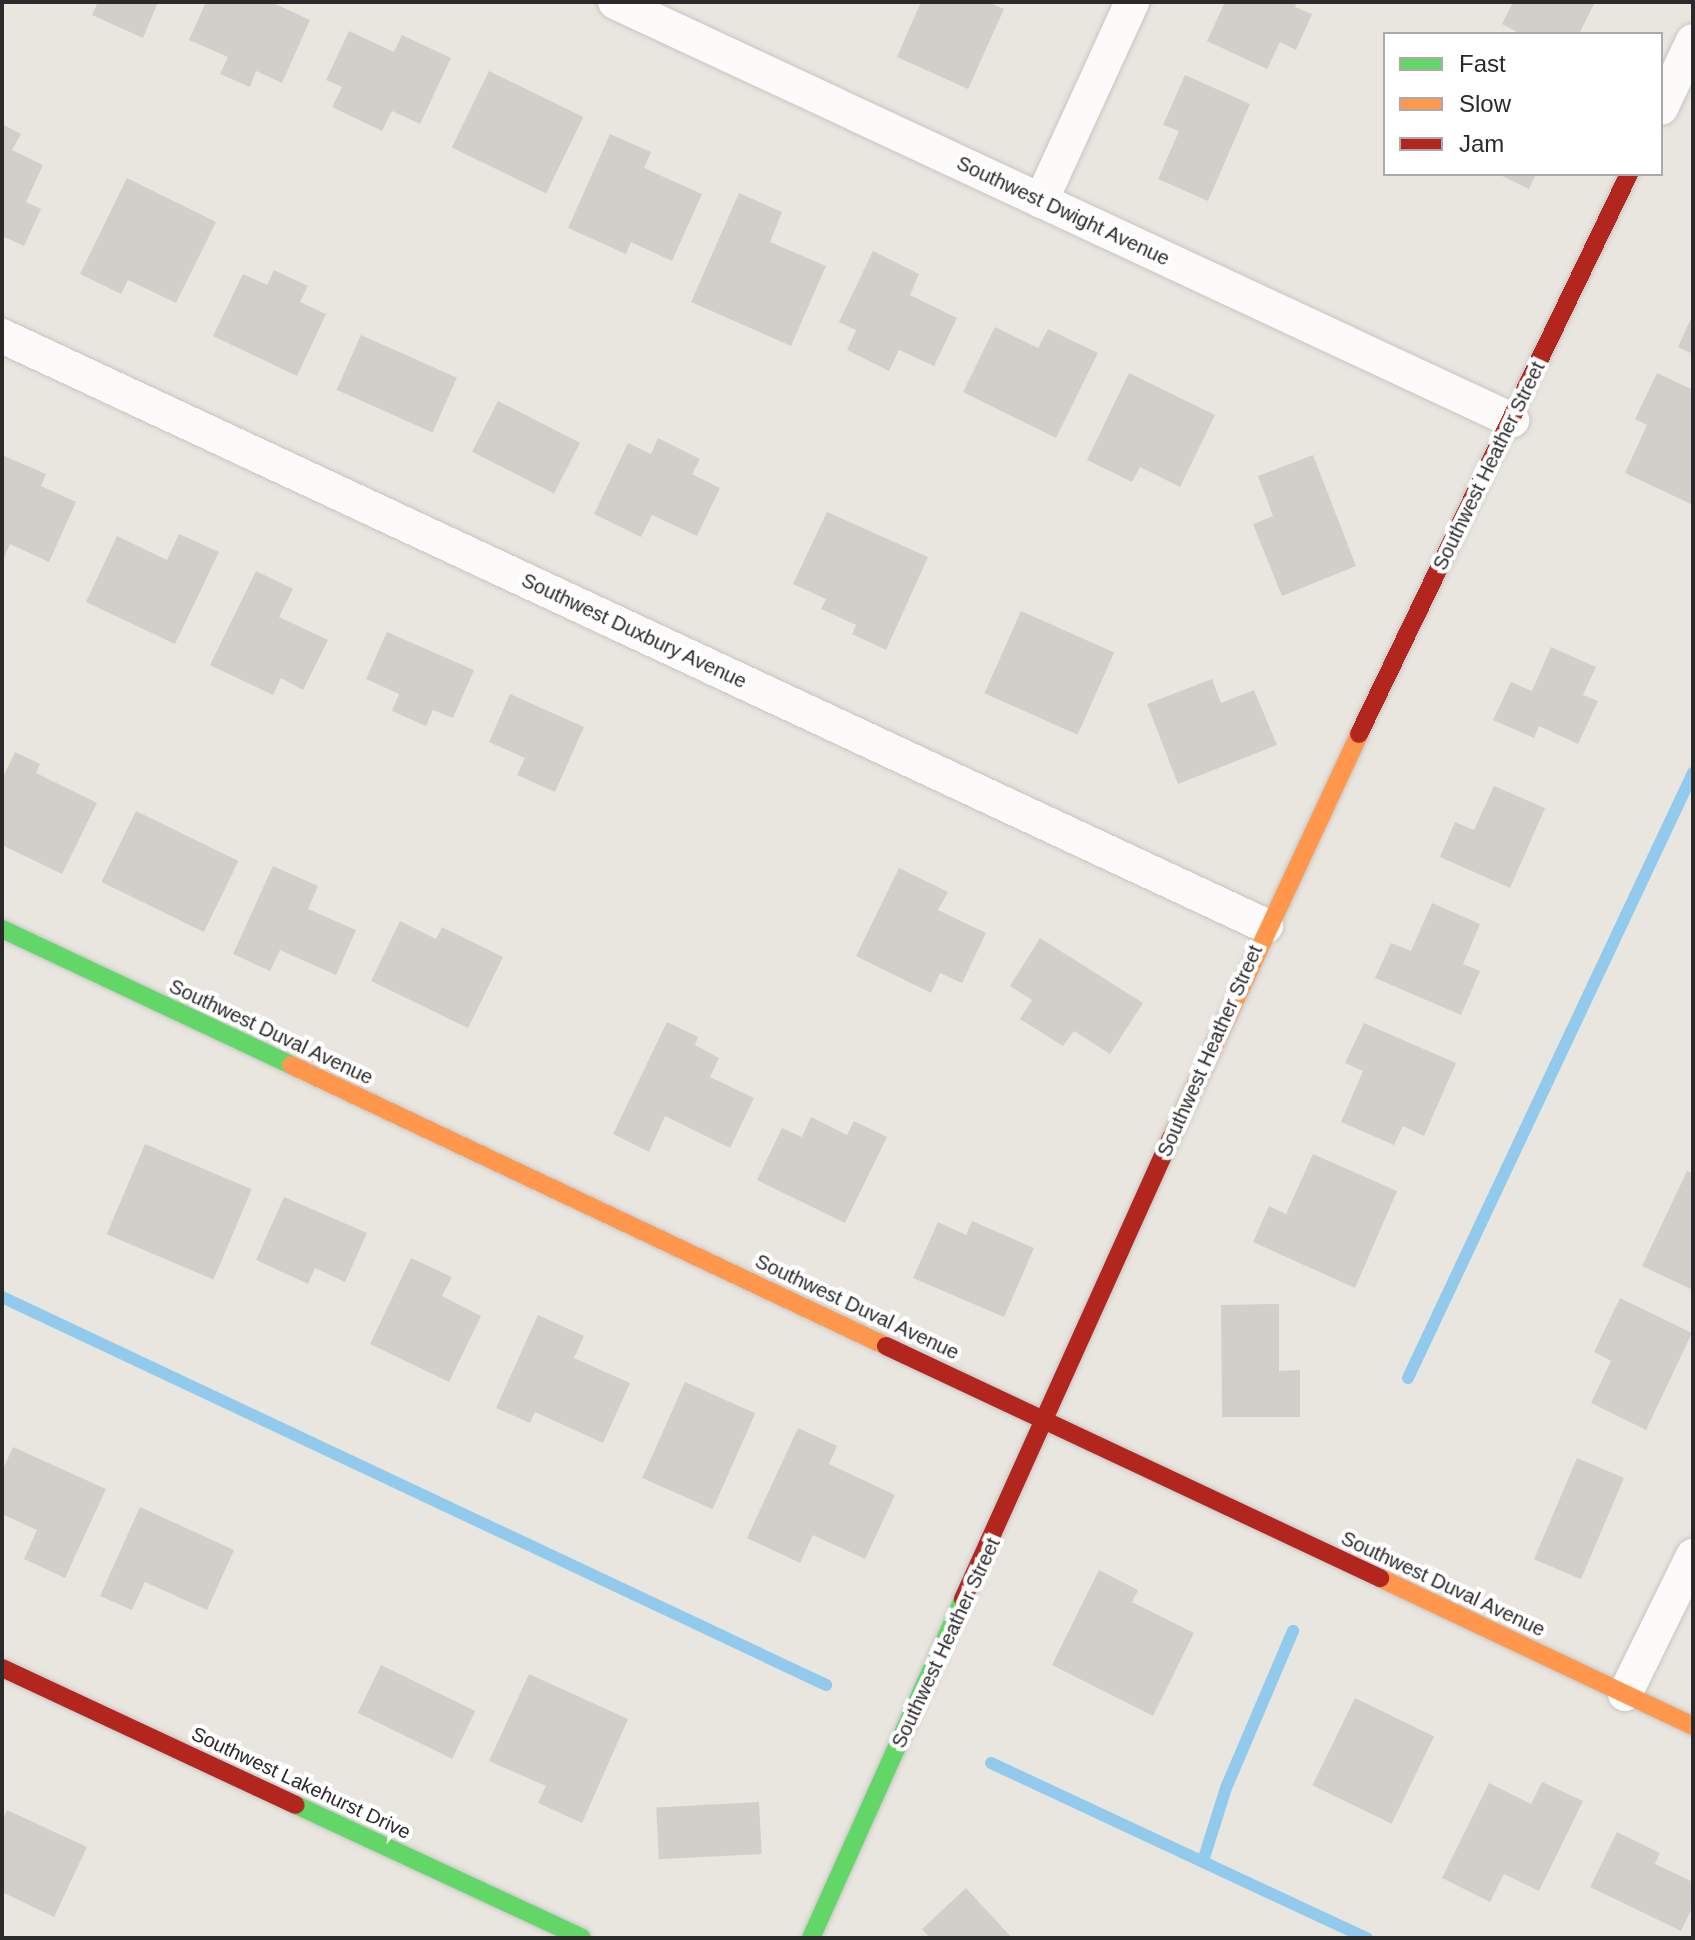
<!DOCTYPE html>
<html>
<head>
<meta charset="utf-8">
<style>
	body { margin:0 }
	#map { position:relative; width:1695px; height:1940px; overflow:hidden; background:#e9e6df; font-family:Helvetica,sans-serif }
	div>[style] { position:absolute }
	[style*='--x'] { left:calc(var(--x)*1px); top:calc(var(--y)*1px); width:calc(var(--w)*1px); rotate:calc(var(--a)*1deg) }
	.stream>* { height:12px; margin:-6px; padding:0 6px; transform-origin:6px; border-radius:6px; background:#91caec }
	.building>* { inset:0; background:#d2cfca; transform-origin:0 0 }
	.roads { filter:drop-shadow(0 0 2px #c6c5c5) drop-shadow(0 0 2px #c6c5c5) }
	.street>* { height:34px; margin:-17px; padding:0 17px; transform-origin:17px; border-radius:17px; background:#fcfbfa }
	.fast>* { height:18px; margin:-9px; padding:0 9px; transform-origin:9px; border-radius:9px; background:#63d668 }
	.slow>* { height:18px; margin:-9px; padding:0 9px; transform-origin:9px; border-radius:9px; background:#ff974d }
	.jam>* { height:18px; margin:-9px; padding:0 9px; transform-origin:9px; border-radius:9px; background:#b3261e }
	span { translate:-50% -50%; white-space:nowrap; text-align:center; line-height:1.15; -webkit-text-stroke:8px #fff; paint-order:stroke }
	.street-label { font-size:20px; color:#2a2a2a }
	.frame { position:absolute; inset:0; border:4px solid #2a2a2a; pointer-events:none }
	.legend { position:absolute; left:1383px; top:32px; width:280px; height:144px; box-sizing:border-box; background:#fff; border:2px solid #aaa; margin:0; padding:10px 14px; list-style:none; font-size:24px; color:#2a2a2a }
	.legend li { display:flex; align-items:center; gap:16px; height:40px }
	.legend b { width:40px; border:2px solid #aaa }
</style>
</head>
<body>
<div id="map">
	<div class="stream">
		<i style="--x:2;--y:1297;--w:911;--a:25.21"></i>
		<i style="--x:1408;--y:1378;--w:669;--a:-64.78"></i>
		<i style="--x:991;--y:1763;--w:415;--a:25"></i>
		<i style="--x:1203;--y:1861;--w:77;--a:-72.5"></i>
		<i style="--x:1226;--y:1788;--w:171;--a:-66.9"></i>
	</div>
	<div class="building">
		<i style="clip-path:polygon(98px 2px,158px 2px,143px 38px,92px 15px)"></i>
		<i style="clip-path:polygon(206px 2px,271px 2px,310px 20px,282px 83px,256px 71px,250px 87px,220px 74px,228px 57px,189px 40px)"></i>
		<i style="clip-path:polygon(921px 2px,988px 2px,1004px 9px,968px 89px,897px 57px)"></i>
		<i style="clip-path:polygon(1225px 2px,1297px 2px,1295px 7px,1312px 14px,1296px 50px,1280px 42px,1267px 69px,1207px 41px)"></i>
		<i style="clip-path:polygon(1513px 2px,1595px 2px,1579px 34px,1521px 34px,1502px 24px)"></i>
		<i style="clip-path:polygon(349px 31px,394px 52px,402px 35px,451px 58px,420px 124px,392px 111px,382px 131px,332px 107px,342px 87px,326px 80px)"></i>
		<i style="left:489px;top:71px;width:105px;height:85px;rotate:26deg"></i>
		<i style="clip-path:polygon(1185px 75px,1250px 104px,1208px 201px,1158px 179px,1179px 131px,1163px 125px)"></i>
		<i style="clip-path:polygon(2px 124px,21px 134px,12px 150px,43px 165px,26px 202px,41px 209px,24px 246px,2px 236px)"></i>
		<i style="clip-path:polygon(610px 134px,651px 152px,644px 168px,702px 194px,672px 261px,631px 242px,626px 254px,568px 228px)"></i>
		<i style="clip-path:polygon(1498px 174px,1536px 174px,1529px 189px)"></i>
		<i style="clip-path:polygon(127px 178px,216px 222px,176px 303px,128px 280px,121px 294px,80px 274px)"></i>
		<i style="clip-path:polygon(739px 193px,782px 212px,770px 242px,826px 266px,791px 346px,691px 302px)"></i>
		<i style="clip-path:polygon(873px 251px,919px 274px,910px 295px,957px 318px,934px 366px,899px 350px,889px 371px,847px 350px,856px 330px,839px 322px)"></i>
		<i style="clip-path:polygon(274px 270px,308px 286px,300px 302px,326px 314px,297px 376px,213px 336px,243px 274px,267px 285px)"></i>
		<i style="clip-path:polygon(1693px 314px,1693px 354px,1678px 347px)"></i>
		<i style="clip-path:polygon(995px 327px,1038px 348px,1048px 329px,1098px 353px,1056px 438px,963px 392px)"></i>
		<i style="left:361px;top:335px;width:105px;height:60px;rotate:24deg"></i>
		<i style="clip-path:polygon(1129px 373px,1215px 415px,1180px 487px,1140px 467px,1132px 482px,1087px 460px)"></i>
		<i style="clip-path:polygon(1657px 373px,1693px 390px,1693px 505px,1625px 473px,1647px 425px,1635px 419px)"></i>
		<i style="left:498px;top:401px;width:92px;height:57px;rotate:27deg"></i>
		<i style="clip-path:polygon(658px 438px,700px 459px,692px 474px,720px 488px,697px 536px,652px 515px,641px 537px,594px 514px,628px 443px,651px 454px)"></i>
		<i style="clip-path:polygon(2px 455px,46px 474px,41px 486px,76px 502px,49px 562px,10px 544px,2px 562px)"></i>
		<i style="clip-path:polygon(1313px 455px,1356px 566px,1282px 596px,1253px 524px,1273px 516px,1258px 476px)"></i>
		<i style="clip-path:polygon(827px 512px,928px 557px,886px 650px,852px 634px,856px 625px,821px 609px,826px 599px,793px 584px)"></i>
		<i style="clip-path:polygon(179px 534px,219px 552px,175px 644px,86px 602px,117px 536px,167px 560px)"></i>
		<i style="clip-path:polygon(256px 571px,293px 589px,279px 617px,328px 640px,303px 690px,281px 678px,273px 695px,210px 665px)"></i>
		<i style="left:1021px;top:611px;width:102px;height:90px;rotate:24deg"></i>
		<i style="clip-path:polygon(387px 632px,474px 670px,453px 718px,433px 710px,426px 726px,392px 711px,399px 694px,366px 679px)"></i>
		<i style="clip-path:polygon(1551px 647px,1596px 667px,1583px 695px,1598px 701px,1578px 744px,1539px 726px,1534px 738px,1493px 720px,1511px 682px,1532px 691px)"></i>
		<i style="clip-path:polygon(1212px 679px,1221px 703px,1254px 690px,1277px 745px,1178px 784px,1147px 704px)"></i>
		<i style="clip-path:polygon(510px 694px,584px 727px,555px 792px,517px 775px,525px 758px,489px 742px)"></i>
		<i style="clip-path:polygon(15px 752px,40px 764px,36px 773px,97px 803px,62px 874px,2px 845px,2px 779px)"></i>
		<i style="clip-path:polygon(1494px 786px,1545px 808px,1510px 888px,1440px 857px,1455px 822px,1474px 830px)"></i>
		<i style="left:136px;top:811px;width:114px;height:79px;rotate:26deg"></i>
		<i style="clip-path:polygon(273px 866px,318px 886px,308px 909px,356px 930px,336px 975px,280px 950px,270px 971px,233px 954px)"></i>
		<i style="clip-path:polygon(899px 868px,948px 892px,938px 910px,986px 933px,962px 983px,940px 973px,931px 993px,856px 956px)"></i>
		<i style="clip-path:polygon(1432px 903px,1480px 924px,1463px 964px,1480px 971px,1461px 1015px,1375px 978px,1391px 943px,1411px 951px)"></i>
		<i style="clip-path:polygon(400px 921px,436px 939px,442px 927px,503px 957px,468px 1028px,371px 981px)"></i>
		<i style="clip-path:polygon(1040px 938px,1143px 1003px,1110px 1054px,1074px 1031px,1063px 1046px,1020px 1019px,1032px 1000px,1010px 986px)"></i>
		<i style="clip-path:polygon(667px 1022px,698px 1037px,695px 1045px,719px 1058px,710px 1077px,754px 1098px,730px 1148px,665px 1116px,649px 1152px,613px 1134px)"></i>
		<i style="clip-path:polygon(1364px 1023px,1456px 1063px,1424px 1136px,1403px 1126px,1394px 1145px,1341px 1122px,1363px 1071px,1345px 1063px)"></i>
		<i style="clip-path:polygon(811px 1117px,847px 1135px,854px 1121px,887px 1137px,845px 1223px,757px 1180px,782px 1128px,802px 1137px)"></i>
		<i style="left:145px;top:1144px;width:116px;height:98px;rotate:23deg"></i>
		<i style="clip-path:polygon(1313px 1154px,1397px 1191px,1355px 1288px,1253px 1242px,1269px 1206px,1286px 1214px)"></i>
		<i style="clip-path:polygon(1687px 1171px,1693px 1174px,1693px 1290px,1642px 1266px)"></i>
		<i style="clip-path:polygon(284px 1197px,367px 1233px,345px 1282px,315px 1268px,308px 1284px,256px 1260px)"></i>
		<i style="clip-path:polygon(972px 1221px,1034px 1248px,1004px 1317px,913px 1278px,938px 1222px,966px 1235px)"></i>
		<i style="clip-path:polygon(411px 1258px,452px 1277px,442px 1296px,481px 1316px,449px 1382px,370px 1344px)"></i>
		<i style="clip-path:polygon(1620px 1298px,1692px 1333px,1646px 1430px,1591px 1403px,1611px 1361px,1594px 1352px)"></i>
		<i style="clip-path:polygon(1279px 1304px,1279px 1371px,1300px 1370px,1300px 1417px,1222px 1417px,1221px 1305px)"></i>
		<i style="clip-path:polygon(538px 1315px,584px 1336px,574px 1358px,630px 1383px,603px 1443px,535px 1412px,530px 1423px,496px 1408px)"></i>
		<i style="left:685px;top:1382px;width:77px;height:105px;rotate:24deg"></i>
		<i style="clip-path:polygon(798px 1428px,837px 1446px,829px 1464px,895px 1495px,865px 1559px,813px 1535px,800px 1563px,747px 1538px)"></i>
		<i style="clip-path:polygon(13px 1447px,106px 1489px,65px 1578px,24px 1559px,37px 1530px,2px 1514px,2px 1471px)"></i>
		<i style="left:1577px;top:1458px;width:51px;height:110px;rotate:23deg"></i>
		<i style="clip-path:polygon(140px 1507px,234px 1550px,207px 1610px,145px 1582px,132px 1610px,100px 1596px)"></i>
		<i style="clip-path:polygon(1099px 1570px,1138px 1590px,1132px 1602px,1194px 1633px,1153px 1716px,1052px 1665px)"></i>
		<i style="left:381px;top:1665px;width:105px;height:53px;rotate:26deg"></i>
		<i style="clip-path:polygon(529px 1674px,628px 1719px,582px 1823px,538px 1803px,546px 1786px,489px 1761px)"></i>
		<i style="left:1355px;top:1698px;width:88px;height:97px;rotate:26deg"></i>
		<i style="clip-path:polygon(1542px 1782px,1583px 1801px,1539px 1891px,1504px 1874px,1490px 1902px,1442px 1878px,1489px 1783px,1531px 1804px)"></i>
		<i style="left:759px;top:1802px;width:52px;height:103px;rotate:87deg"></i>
		<i style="clip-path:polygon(7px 1810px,87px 1847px,54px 1917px,2px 1892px,2px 1821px)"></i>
		<i style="clip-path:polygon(1617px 1832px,1660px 1853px,1655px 1864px,1693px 1882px,1693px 1906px,1681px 1931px,1590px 1887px)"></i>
		<i style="clip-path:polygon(966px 1888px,1012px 1938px,930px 1938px,922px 1929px)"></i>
	</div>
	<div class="roads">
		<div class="street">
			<i style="--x:615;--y:2;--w:990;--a:24.99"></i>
			<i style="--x:1661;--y:108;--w:74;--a:-64.5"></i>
			<i style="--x:1041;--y:201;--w:219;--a:-65.4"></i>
			<i style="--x:2;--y:336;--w:1395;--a:25.02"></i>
			<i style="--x:1625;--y:1694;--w:154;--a:-63.8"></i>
		</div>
		<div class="fast">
			<i style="--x:2;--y:929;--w:319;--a:25.2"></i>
			<i style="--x:296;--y:1805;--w:315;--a:24.9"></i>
			<i style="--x:811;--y:1938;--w:372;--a:-65.8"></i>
		</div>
		<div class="slow">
			<i style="--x:291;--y:1065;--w:658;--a:25.28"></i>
			<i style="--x:1171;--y:1138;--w:446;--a:-65"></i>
			<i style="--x:1380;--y:1578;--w:346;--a:25.3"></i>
		</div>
		<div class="jam">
			<i style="--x:1359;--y:734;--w:622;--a:-64.26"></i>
			<i style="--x:886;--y:1346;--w:546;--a:25.16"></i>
			<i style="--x:963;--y:1599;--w:506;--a:-65.72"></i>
			<i style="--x:2;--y:1668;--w:324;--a:25"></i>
		</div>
	</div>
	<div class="street-label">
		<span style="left:1063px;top:211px;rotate:25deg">Southwest Dwight Avenue</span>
		<span style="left:1489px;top:466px;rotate:-64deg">Southwest Heather Street</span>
		<span style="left:634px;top:631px;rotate:25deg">Southwest Duxbury Avenue</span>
		<span style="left:271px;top:1032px;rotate:25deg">Southwest Duval Avenue</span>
		<span style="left:1210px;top:1051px;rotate:-66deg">Southwest Heather Street</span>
		<span style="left:857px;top:1307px;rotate:25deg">Southwest Duval Avenue</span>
		<span style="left:1443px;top:1584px;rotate:25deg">Southwest Duval Avenue</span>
		<span style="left:946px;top:1643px;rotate:-65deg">Southwest Heather Street</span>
		<span style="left:301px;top:1783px;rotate:25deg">Southwest Lakehurst Drive</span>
	</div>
	<div class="frame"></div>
	<ul class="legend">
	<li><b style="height:10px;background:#63d668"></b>Fast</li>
	<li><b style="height:10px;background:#ff974d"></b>Slow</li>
	<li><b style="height:10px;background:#b3261e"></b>Jam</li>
	</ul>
</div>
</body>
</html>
